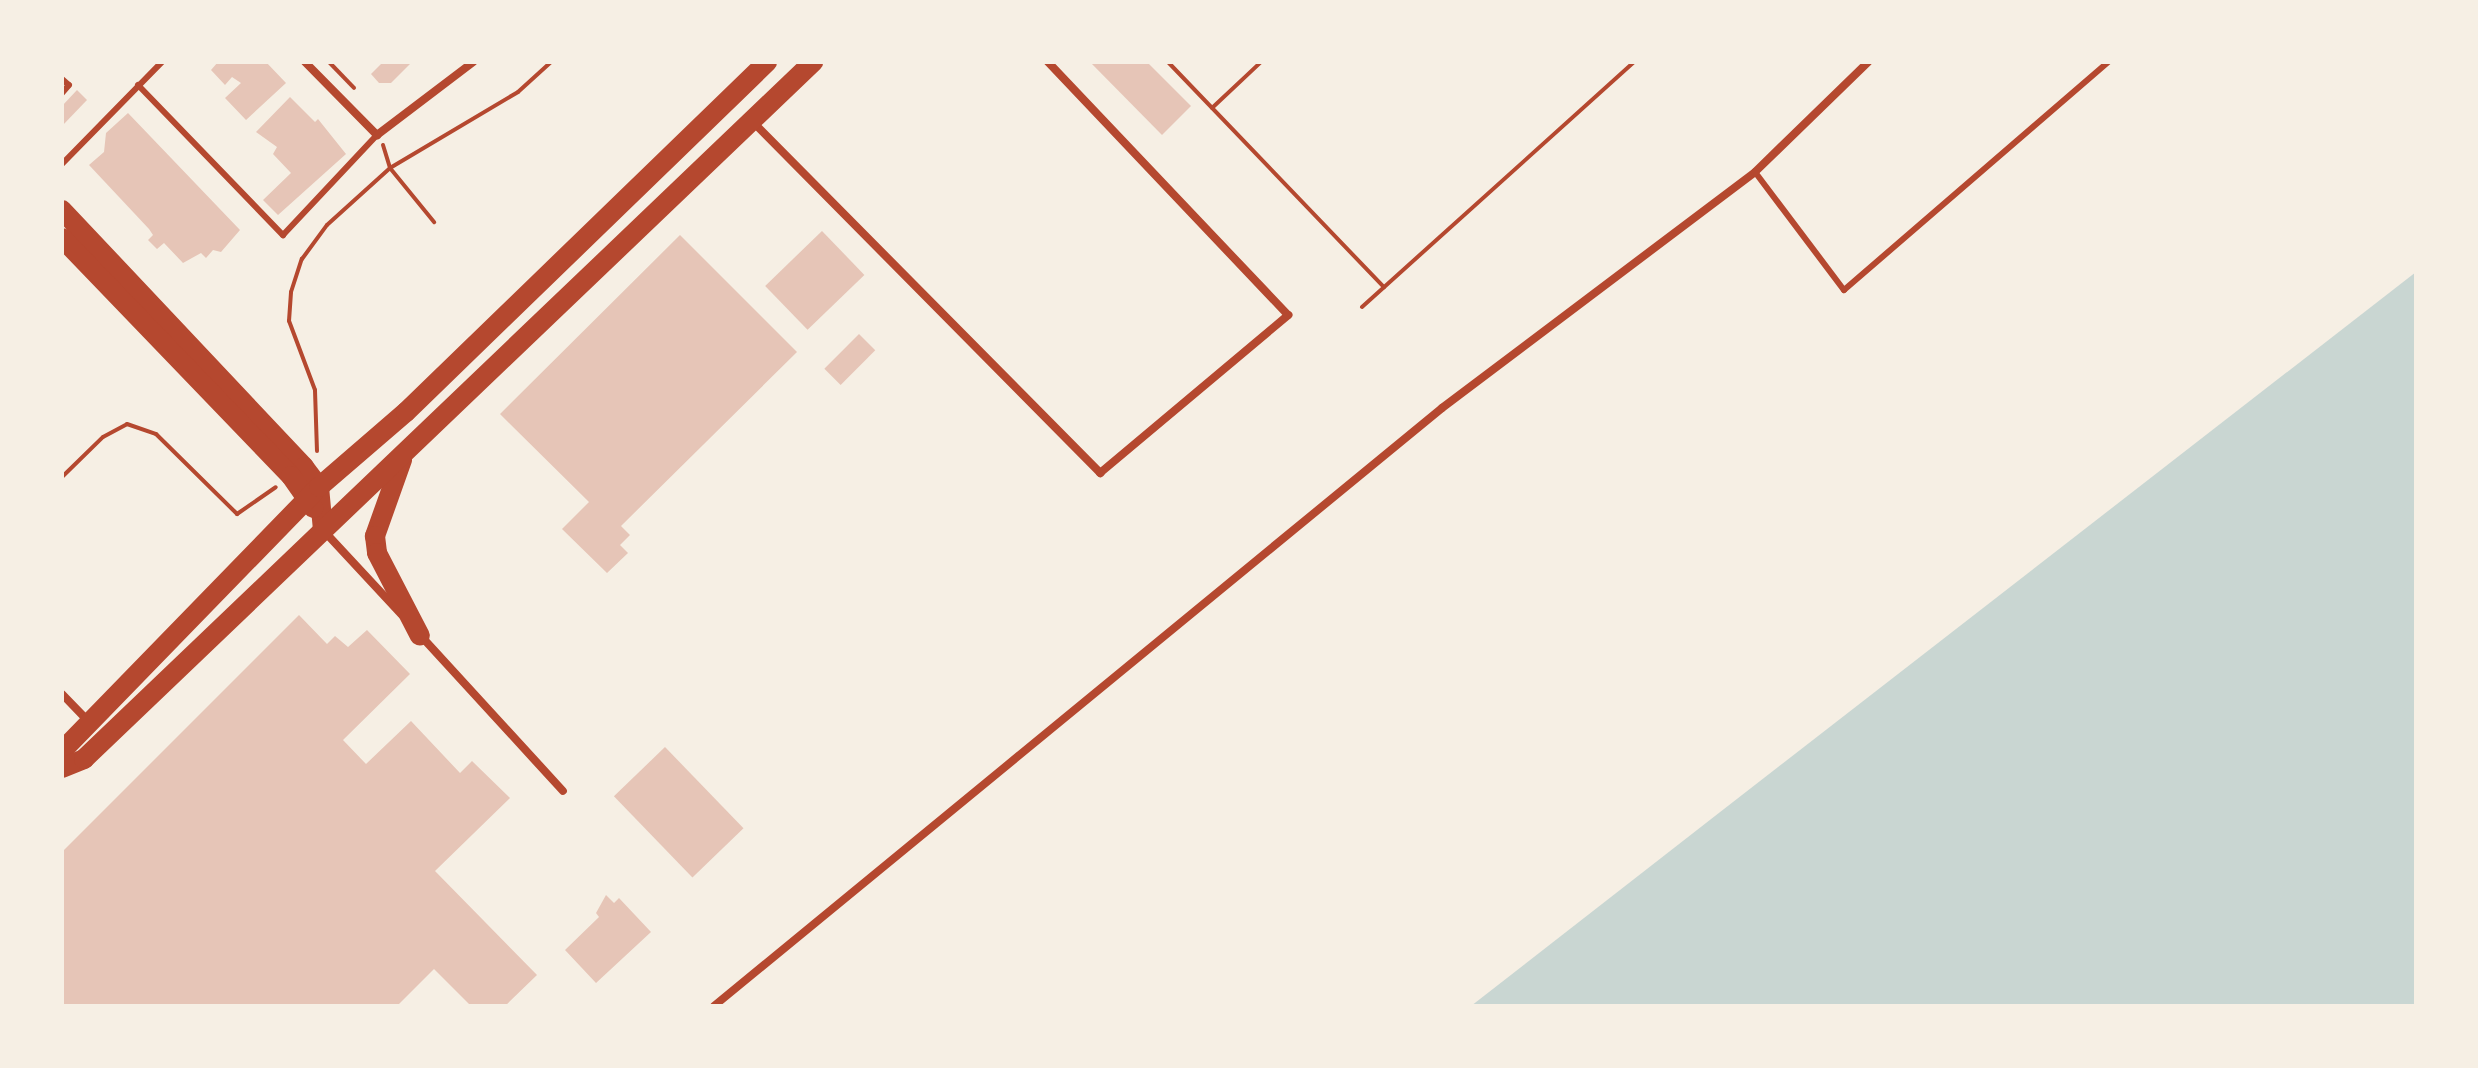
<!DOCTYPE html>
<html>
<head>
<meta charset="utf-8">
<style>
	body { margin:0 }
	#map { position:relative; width:2478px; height:1068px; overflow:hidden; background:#f6efe4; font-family:Manrope,sans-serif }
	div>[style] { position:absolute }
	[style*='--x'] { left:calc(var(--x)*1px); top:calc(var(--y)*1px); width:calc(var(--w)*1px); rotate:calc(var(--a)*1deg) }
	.water>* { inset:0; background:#c9d6d2 }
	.building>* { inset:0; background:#e6c5b7; transform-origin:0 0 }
	.path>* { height:4px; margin:-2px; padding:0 2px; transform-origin:2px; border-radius:2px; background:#b5482f }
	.service>* { height:6px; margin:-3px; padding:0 3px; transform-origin:3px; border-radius:3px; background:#b5482f }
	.minor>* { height:8px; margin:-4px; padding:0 4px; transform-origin:4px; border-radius:4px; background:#b5482f }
	.primary>* { height:20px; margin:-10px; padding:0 10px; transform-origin:10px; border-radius:10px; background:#b5482f }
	span { translate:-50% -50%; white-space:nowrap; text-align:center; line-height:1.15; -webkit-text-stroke:6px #f6efe4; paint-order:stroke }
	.frame { position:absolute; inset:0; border:64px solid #f6efe4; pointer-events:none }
</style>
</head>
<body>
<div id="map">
	<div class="water">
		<i style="clip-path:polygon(2416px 272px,2416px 1006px,1471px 1006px,1715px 816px)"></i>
	</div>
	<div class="building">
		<i style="clip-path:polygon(218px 62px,266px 62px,286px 83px,246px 120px,225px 98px,241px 83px,232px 77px,225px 85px,211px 70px)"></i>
		<i style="clip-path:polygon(383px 62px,412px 62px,391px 83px,379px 83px,371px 74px)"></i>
		<i style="clip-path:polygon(1090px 62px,1147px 62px,1191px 106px,1162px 135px)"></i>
		<i style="clip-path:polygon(77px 90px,87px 100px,62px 126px,62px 106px)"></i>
		<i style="clip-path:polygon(290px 97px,315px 122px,318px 119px,346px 154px,278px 215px,263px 200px,291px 173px,273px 154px,277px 147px,256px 132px)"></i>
		<i style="clip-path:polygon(128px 113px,240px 230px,221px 252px,213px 250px,206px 258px,201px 253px,183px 263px,164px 243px,157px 249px,148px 240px,153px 235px,149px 229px,89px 165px,104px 152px,106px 133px)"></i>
		<i style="left:822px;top:231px;width:61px;height:79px;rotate:46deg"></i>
		<i style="clip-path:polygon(680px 235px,797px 352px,621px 526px,630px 535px,620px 545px,628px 553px,607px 573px,562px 529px,589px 502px,500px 414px)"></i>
		<i style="left:859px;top:334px;width:23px;height:49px;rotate:45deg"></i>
		<i style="clip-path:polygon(299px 615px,327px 644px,335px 636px,348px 647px,367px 630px,410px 674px,343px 740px,366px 764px,411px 721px,460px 773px,472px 761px,510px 798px,435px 871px,537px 975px,505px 1006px,471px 1006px,434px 969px,397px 1006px,62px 1006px,62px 852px)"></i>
		<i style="left:665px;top:747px;width:113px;height:71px;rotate:46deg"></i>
		<i style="clip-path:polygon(606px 895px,614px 903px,619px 898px,651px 932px,596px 983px,565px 950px,599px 917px,596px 913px)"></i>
	</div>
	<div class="path">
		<i style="--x:329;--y:62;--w:36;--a:46"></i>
		<i style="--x:1168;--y:62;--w:312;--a:46.2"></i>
		<i style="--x:1212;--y:108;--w:67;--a:-43.2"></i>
		<i style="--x:383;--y:145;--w:24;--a:73"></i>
		<i style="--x:390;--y:168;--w:70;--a:50.8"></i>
		<i style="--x:1362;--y:307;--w:366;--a:-42"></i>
		<i style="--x:317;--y:451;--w:61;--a:-91.9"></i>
		<i style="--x:315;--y:390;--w:74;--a:-110.6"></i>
		<i style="--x:289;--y:321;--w:29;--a:-86"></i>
		<i style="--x:291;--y:292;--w:35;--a:-72"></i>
		<i style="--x:302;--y:259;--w:42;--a:-53.7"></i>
		<i style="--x:327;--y:225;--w:85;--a:-42.1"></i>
		<i style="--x:390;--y:168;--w:149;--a:-30.7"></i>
		<i style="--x:518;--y:92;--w:45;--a:-42.3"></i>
		<i style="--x:62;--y:477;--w:57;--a:-44.3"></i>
		<i style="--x:103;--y:437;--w:27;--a:-28"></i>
		<i style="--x:127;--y:424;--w:31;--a:19"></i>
		<i style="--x:156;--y:434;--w:114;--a:44.6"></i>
		<i style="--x:237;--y:514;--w:47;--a:-34.7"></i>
	</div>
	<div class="service">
		<i style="--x:62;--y:79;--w:9;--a:41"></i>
		<i style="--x:69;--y:85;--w:11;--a:131"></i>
		<i style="--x:138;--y:85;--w:209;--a:46"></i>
		<i style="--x:283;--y:235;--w:137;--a:-46.8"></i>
		<i style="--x:62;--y:164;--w:143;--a:-45.6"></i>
		<i style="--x:1755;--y:172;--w:148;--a:53"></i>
		<i style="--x:1844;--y:290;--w:349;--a:-40.8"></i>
	</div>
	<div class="minor">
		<i style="--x:305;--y:62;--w:103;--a:45.4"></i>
		<i style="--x:377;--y:135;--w:121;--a:-37.2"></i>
		<i style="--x:753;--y:122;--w:494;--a:45.3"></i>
		<i style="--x:1100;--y:473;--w:246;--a:-40"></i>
		<i style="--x:1288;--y:315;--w:349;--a:-133.5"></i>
		<i style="--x:323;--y:530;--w:115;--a:47.1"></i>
		<i style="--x:421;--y:636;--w:210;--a:47.5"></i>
		<i style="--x:62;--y:694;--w:37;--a:46"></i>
		<i style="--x:714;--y:1006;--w:942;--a:-39.4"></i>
		<i style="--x:1442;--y:408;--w:392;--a:-37"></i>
		<i style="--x:1755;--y:172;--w:158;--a:-44.2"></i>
	</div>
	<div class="primary">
		<i style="--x:62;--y:210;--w:353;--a:46.7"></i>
		<i style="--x:304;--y:467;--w:25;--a:53"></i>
		<i style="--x:319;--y:487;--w:43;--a:84.7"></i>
		<i style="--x:62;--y:238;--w:330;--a:46.1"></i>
		<i style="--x:291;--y:476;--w:39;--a:55"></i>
		<i style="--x:402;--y:460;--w:81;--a:109.6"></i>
		<i style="--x:375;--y:536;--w:17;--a:83"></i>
		<i style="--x:377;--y:553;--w:93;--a:62.6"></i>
		<i style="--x:62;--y:751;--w:368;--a:-45.8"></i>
		<i style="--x:319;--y:487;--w:115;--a:-40.8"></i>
		<i style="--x:406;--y:412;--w:503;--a:-44.11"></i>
		<i style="--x:62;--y:768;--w:24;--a:-22"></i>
		<i style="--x:84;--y:759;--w:1009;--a:-43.71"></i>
	</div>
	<div class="frame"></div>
</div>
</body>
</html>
